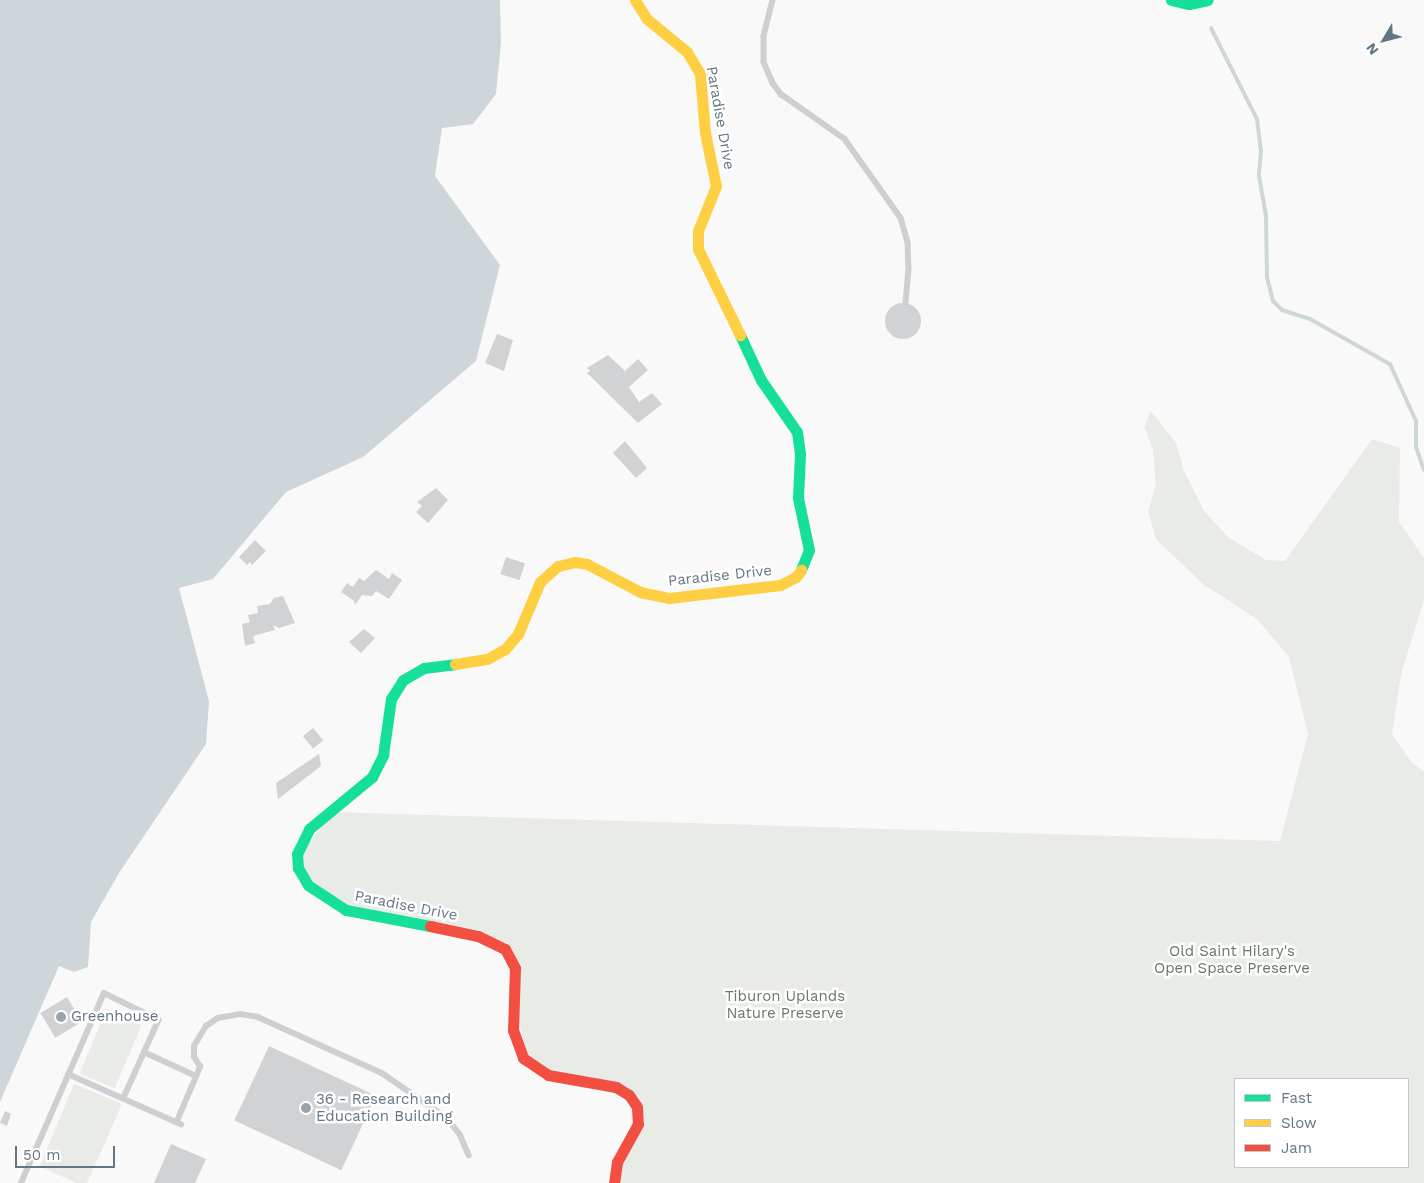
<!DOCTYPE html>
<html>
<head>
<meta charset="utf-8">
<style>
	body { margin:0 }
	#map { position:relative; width:1424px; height:1183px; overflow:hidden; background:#f9f9f9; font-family:"Work Sans",sans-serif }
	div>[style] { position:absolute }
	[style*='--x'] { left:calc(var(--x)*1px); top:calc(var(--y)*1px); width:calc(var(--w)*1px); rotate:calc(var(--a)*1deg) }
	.green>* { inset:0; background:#e8ebe6; transform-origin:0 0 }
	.water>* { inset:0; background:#ced6d9 }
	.stream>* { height:4px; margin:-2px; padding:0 2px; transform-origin:2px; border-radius:2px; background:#ced6d9 }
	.building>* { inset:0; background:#d0d2d3; transform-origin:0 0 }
	.round { border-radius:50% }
	.lane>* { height:5.5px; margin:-2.75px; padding:0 2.75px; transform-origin:2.75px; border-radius:2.75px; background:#cecfd0 }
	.fast>* { height:11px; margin:-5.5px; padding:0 5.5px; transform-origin:5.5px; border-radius:5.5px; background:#16e098 }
	.slow>* { height:11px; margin:-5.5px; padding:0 5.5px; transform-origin:5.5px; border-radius:5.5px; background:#ffcf43 }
	.jam>* { height:11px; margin:-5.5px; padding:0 5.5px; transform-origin:5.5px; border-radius:5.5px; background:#f24e42 }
	.dots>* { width:14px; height:14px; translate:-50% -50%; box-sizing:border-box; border:2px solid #fff; border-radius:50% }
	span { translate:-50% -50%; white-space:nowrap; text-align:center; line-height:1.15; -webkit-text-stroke:5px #fff; paint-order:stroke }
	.street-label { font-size:15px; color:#657683 }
	.park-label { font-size:15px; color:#687a64 }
	.poi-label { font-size:15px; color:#657683 }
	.left { translate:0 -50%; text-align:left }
	.legend { position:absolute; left:1234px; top:1078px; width:175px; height:90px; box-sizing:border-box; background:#fff; border:1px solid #c1c8cd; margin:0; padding:6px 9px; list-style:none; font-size:15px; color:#657683 }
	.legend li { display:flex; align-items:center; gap:10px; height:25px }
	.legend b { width:25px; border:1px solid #c1c8cd }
	.north { position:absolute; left:1359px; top:15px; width:50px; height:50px; -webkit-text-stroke:4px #fff; paint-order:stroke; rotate:233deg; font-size:14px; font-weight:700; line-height:20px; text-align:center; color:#657683 }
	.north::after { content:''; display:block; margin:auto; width:18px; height:22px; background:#657683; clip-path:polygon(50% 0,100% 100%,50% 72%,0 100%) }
	.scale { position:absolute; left:15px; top:1146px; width:100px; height:22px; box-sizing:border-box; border:2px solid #657683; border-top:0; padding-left:6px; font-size:15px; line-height:18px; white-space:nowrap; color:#657683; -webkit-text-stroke:4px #fff; paint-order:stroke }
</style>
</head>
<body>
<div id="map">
	<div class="green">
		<i style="clip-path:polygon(evenodd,1151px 411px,1176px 443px,1184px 471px,1204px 511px,1229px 538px,1266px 560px,1285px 561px,1372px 439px,1400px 448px,1399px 522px,1424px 558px,1424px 600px,1401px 674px,1392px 735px,1413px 764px,1424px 771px,1424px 1183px,614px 1183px,634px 1132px,633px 1100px,528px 1064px,505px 949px,329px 901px,297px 861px,331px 812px,1280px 841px,1308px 734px,1289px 657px,1257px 619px,1203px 584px,1156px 539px,1148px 511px,1156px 485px,1153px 449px,1144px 427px,1151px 411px,1235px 1079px,1408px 1079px,1408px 1167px,1235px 1167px,1235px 1079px)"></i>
		<i style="left:107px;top:1009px;width:38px;height:70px;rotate:23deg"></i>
		<i style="clip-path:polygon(74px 1084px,122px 1104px,87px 1183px,76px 1183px,40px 1166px)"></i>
	</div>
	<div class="water">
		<i style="clip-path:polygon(0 0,500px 0,501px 43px,496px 94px,473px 124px,442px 128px,435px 176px,500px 265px,476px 361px,363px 457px,286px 492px,213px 579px,179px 588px,209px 701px,206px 744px,119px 873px,91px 922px,88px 967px,74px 972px,59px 966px,0 1102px)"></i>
	</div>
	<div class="stream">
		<i style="--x:1211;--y:28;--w:102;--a:63.2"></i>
		<i style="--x:1257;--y:119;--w:32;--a:83"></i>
		<i style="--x:1261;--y:151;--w:25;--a:95"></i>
		<i style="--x:1259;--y:176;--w:41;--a:80.1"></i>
		<i style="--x:1266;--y:216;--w:61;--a:89.1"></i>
		<i style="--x:1267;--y:277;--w:25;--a:76"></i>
		<i style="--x:1273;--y:301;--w:13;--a:45"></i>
		<i style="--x:1282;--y:310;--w:29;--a:18"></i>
		<i style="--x:1310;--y:319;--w:92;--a:29.4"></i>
		<i style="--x:1390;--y:364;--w:63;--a:65.5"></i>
		<i style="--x:1416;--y:421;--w:26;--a:90"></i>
		<i style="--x:1416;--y:447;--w:24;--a:71"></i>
	</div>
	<div class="building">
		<i class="round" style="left:885px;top:303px;width:36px;height:36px"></i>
		<i style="clip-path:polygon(497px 334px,513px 340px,504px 371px,485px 363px)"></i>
		<i style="clip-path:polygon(608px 355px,625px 371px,638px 359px,648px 370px,629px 387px,639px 402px,652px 393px,662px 404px,638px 423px,587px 373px,590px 371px,587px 368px)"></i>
		<i style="clip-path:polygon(625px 441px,647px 468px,636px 478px,613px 453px)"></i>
		<i style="clip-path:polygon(436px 488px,448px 500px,428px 523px,416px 512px,422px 506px,417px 502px)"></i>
		<i style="clip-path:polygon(255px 540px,266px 551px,252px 565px,250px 562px,247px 565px,239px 557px)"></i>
		<i style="left:506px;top:557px;width:20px;height:18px;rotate:18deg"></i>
		<i style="clip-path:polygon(376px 570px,389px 579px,392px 573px,402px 580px,389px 599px,376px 591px,372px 596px,362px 595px,355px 605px,354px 601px,341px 592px,347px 583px,353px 587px,359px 578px,364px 581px)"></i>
		<i style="clip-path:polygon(283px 596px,295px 623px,279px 628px,273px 625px,275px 630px,253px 636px,255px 643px,245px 646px,242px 624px,250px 622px,248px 615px,258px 613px,257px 606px,270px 604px,274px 598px)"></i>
		<i style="clip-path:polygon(364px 629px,375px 638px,361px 653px,349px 642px)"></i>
		<i style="left:313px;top:728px;width:16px;height:13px;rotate:50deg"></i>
		<i style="clip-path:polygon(319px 754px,321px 766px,278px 799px,276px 783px)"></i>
		<i style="left:67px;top:997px;width:29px;height:31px;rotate:59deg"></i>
		<i style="left:269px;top:1046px;width:118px;height:82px;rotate:25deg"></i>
		<i style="clip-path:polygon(5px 1111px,11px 1114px,7px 1126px,0 1123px)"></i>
		<i style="clip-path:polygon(171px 1144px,206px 1159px,195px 1183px,154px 1183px)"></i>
	</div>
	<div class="lane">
		<i style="--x:773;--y:0;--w:37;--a:104"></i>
		<i style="--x:764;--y:36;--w:26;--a:90"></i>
		<i style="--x:764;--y:62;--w:23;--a:67"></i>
		<i style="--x:773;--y:83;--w:14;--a:54"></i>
		<i style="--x:781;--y:94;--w:78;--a:35.1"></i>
		<i style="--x:845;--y:139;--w:97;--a:54.7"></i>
		<i style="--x:901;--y:218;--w:25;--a:74"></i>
		<i style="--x:908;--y:242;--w:27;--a:88"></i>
		<i style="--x:909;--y:269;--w:34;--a:95"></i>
		<i style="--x:144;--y:1052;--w:57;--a:24.8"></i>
		<i style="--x:68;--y:1074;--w:124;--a:23.9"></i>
		<i style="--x:177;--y:1121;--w:59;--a:-66.9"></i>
		<i style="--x:200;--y:1067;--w:12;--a:-121"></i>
		<i style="--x:194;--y:1057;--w:11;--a:-90"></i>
		<i style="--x:194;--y:1046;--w:23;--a:-59"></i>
		<i style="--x:206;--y:1026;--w:14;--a:-34"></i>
		<i style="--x:218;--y:1018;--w:22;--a:-10"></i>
		<i style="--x:240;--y:1014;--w:18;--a:9"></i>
		<i style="--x:258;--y:1017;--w:136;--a:24.3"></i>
		<i style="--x:382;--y:1073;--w:78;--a:34.5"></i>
		<i style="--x:446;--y:1117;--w:22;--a:51"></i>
		<i style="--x:460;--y:1134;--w:23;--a:67"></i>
		<i style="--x:21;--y:1183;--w:207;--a:-66.4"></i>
		<i style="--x:104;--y:993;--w:61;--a:26.1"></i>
		<i style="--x:159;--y:1020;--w:85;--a:114.2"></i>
	</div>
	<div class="fast">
		<i style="--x:1171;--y:0;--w:18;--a:13"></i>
		<i style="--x:1189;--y:4;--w:19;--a:-12"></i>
		<i style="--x:740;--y:335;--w:50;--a:65"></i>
		<i style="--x:761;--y:380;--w:63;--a:55.3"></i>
		<i style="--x:797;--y:432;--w:22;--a:82"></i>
		<i style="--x:800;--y:454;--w:44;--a:92.6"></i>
		<i style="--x:798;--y:498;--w:53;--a:78.1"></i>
		<i style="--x:809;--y:550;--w:22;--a:112"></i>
		<i style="--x:430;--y:926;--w:86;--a:-169.2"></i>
		<i style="--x:346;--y:910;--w:45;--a:-146.7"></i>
		<i style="--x:308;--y:885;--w:20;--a:-120"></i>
		<i style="--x:298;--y:868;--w:14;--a:-94"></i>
		<i style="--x:297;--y:854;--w:28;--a:-64"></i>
		<i style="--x:309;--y:829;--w:82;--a:-39.5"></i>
		<i style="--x:372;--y:777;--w:25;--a:-63"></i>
		<i style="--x:383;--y:755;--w:57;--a:-81.9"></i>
		<i style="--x:391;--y:699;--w:22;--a:-58"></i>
		<i style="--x:403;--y:680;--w:24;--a:-30"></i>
		<i style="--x:424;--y:668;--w:31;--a:-7"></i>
	</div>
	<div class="slow">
		<i style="--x:635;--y:0;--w:22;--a:58"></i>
		<i style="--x:647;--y:19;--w:52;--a:39.5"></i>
		<i style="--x:687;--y:52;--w:26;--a:59"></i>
		<i style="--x:700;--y:74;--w:59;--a:85.2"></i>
		<i style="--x:705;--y:133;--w:54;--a:78.3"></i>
		<i style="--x:716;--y:186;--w:48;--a:111.8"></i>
		<i style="--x:698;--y:231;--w:18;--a:90"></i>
		<i style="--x:698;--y:249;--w:96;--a:64"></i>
		<i style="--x:455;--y:664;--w:32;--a:-9"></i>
		<i style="--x:487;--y:659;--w:21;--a:-29"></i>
		<i style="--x:505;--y:649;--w:20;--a:-49"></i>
		<i style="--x:518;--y:634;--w:56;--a:-67.1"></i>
		<i style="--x:540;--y:582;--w:24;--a:-42"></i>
		<i style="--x:558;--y:566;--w:17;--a:-13"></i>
		<i style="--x:575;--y:562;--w:12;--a:9"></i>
		<i style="--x:587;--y:564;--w:60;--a:27.8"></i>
		<i style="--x:640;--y:592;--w:30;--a:12"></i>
		<i style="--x:669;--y:598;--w:112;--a:-6.7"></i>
		<i style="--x:780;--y:585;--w:18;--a:-27"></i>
		<i style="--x:796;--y:577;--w:9;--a:-54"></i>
	</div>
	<div class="jam">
		<i style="--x:430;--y:926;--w:49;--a:11.8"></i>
		<i style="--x:478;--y:936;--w:30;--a:26"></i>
		<i style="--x:505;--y:949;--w:21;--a:62"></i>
		<i style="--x:515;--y:968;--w:62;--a:91.8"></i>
		<i style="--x:513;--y:1030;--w:30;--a:70"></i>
		<i style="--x:523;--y:1058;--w:30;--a:34"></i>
		<i style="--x:548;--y:1075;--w:69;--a:10"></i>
		<i style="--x:616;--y:1087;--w:15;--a:32"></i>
		<i style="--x:629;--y:1095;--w:14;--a:56"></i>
		<i style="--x:637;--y:1107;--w:17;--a:87"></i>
		<i style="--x:638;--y:1124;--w:43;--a:118.9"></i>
		<i style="--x:617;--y:1162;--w:21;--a:98"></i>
	</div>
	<div class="dots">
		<i style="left:61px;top:1017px;background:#99a4ac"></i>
		<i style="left:306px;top:1108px;background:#99a4ac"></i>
	</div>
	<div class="street-label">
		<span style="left:720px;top:118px;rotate:80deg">Paradise Drive</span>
		<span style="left:720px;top:576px;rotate:-6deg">Paradise Drive</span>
		<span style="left:406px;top:906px;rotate:11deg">Paradise Drive</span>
	</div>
	<div class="park-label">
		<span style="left:1232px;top:960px">Old Saint Hilary's<br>Open Space Preserve</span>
		<span style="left:785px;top:1005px">Tiburon Uplands<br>Nature Preserve</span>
	</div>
	<div class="poi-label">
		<span class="left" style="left:71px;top:1017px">Greenhouse</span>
		<span class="left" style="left:316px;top:1108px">36 - Research and<br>Education Building</span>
	</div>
	<ul class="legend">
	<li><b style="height:6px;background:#16e098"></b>Fast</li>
	<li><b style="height:6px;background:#ffcf43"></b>Slow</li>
	<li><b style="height:6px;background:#f24e42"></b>Jam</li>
	</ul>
	<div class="north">N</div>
	<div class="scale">50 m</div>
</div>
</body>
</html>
